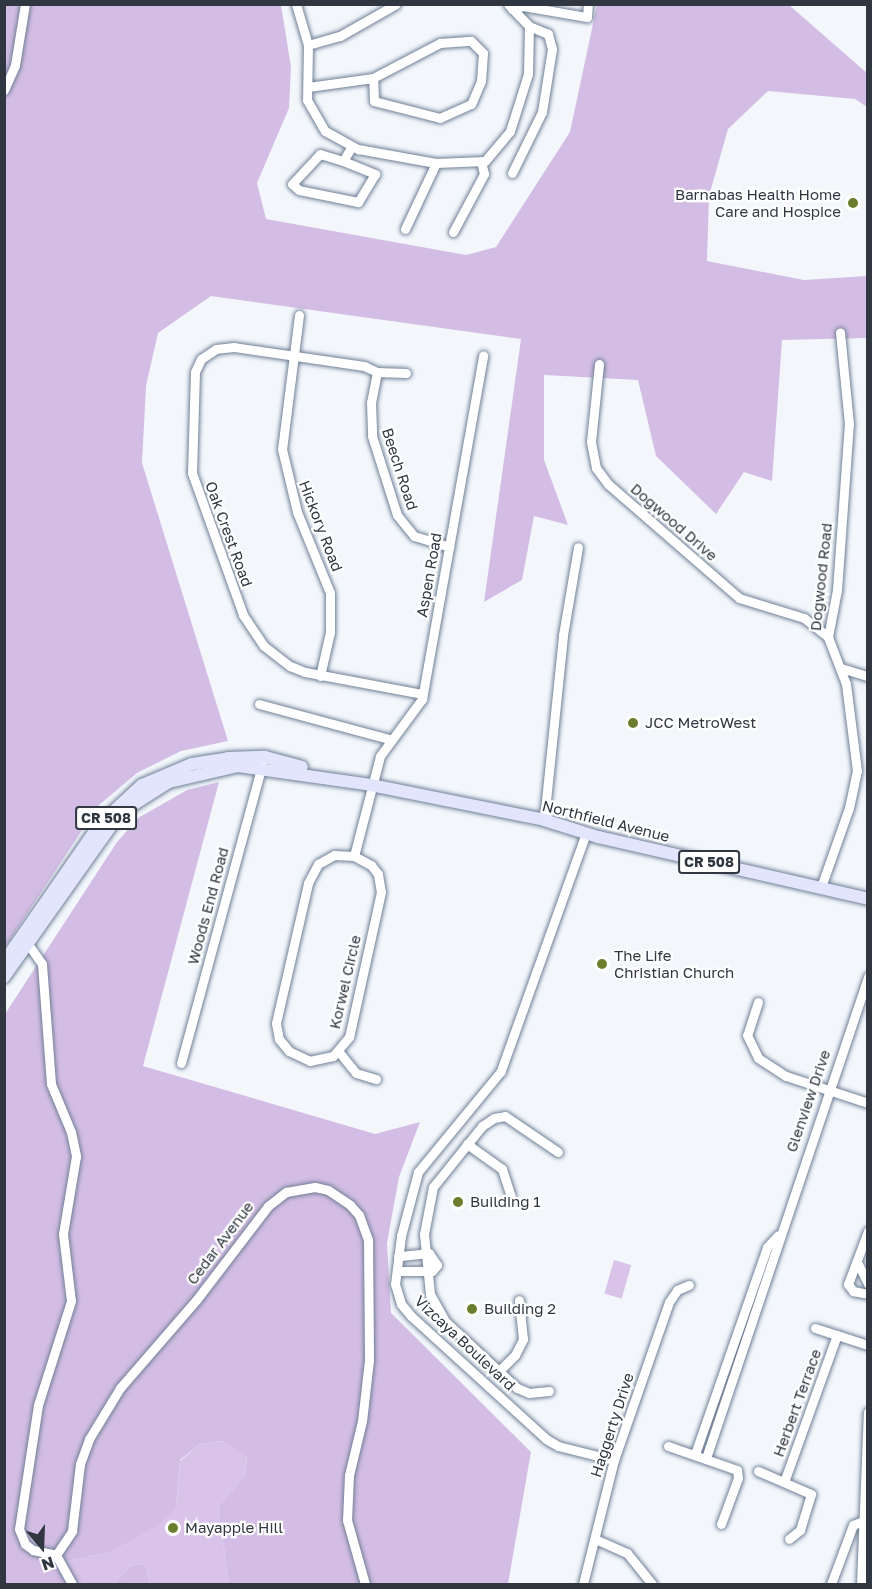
<!DOCTYPE html>
<html>
<head>
<meta charset="utf-8">
<style>
	body { margin:0 }
	#map { position:relative; width:872px; height:1589px; overflow:hidden; background:#f3f7fc; font-family:"Golos Text",sans-serif }
	div>[style] { position:absolute }
	[style*='--x'] { left:calc(var(--x)*1px); top:calc(var(--y)*1px); width:calc(var(--w)*1px); rotate:calc(var(--a)*1deg) }
	.green>* { inset:0; background:#d9c3e9; transform-origin:0 0 }
	.forest>* { inset:0; background:#d4bde4 }
	.roads { filter:drop-shadow(0 0 2px #708097) drop-shadow(0 0 2px #708097) }
	.minor>* { height:9px; margin:-4.5px; padding:0 4.5px; transform-origin:4.5px; border-radius:4.5px; background:#fff }
	.major>* { height:12px; margin:-6px; padding:0 6px; transform-origin:6px; border-radius:6px; background:#e3e4fe }
	.dots>* { width:16px; height:16px; translate:-50% -50%; box-sizing:border-box; border:3px solid #fff; border-radius:50% }
	span { translate:-50% -50%; white-space:nowrap; text-align:center; line-height:1.15; -webkit-text-stroke:4.5px #fff; paint-order:stroke }
	.shield-label span { padding:2px 4px; background:#fff; border:2px solid; border-radius:4px; -webkit-text-stroke-width:0 }
	.shield-label { font-size:14px; color:#303741; font-weight:700 }
	.poi-label { font-size:15px; color:#303741 }
	.right { translate:-100% -50%; text-align:right }
	.left { translate:0 -50%; text-align:left }
	.street-label { font-size:15px; color:#303741 }
	.frame { position:absolute; inset:0; border:6px solid #303741; pointer-events:none }
	.north { position:absolute; left:12px; top:1517px; width:60px; height:60px; -webkit-text-stroke:4px #fff; paint-order:stroke; rotate:161deg; font-size:16px; font-weight:700; line-height:24px; text-align:center; color:#303741 }
	.north::after { content:''; display:block; margin:auto; width:21px; height:27px; background:#303741; clip-path:polygon(50% 0,100% 100%,50% 72%,0 100%) }
</style>
</head>
<body>
<div id="map">
	<div class="green">
		<i style="left:614px;top:1260px;width:18px;height:35px;rotate:16deg"></i>
		<i style="clip-path:polygon(223px 1441px,247px 1455px,245px 1476px,218px 1506px,229px 1584px,150px 1584px,145px 1563px,130px 1566px,114px 1584px,63px 1584px,60px 1562px,108px 1553px,176px 1507px,180px 1461px,200px 1444px)"></i>
	</div>
	<div class="forest">
		<i style="clip-path:polygon(5px 5px,281px 5px,291px 67px,289px 108px,257px 183px,266px 219px,466px 255px,496px 247px,570px 132px,597px 5px,789px 5px,867px 73px,867px 107px,855px 99px,768px 91px,728px 129px,709px 196px,707px 261px,804px 280px,867px 276px,867px 338px,782px 340px,772px 481px,744px 472px,716px 514px,656px 456px,638px 380px,544px 375px,544px 460px,568px 525px,534px 516px,522px 580px,484px 602px,521px 339px,211px 296px,158px 333px,146px 386px,142px 463px,228px 741px,181px 751px,137px 773px,98px 806px,5px 947px)"></i>
		<i style="clip-path:polygon(219px 782px,143px 1066px,375px 1134px,420px 1122px,399px 1177px,387px 1243px,391px 1313px,531px 1452px,508px 1584px,229px 1584px,218px 1506px,245px 1476px,247px 1456px,223px 1441px,200px 1444px,180px 1460px,176px 1507px,161px 1523px,108px 1553px,60px 1562px,63px 1584px,5px 1584px,5px 1014px,117px 842px,138px 818px,187px 790px)"></i>
		<i style="clip-path:polygon(145px 1563px,150px 1584px,114px 1584px,130px 1566px)"></i>
	</div>
	<div class="roads">
		<div class="minor">
			<i style="--x:296;--y:4;--w:43;--a:73.7"></i>
			<i style="--x:308;--y:45;--w:55;--a:91"></i>
			<i style="--x:307;--y:100;--w:36;--a:60"></i>
			<i style="--x:325;--y:131;--w:38;--a:29"></i>
			<i style="--x:358;--y:149;--w:79;--a:10.2"></i>
			<i style="--x:436;--y:163;--w:49;--a:-2.3"></i>
			<i style="--x:485;--y:161;--w:39;--a:-50"></i>
			<i style="--x:510;--y:131;--w:60;--a:-72.5"></i>
			<i style="--x:528;--y:74;--w:48;--a:-88.8"></i>
			<i style="--x:529;--y:26;--w:30;--a:-134"></i>
			<i style="--x:512;--y:9;--w:11;--a:-15"></i>
			<i style="--x:523;--y:6;--w:65;--a:9.8"></i>
			<i style="--x:587;--y:17;--w:13;--a:-86"></i>
			<i style="--x:308;--y:45;--w:33;--a:-16"></i>
			<i style="--x:340;--y:36;--w:64;--a:-29.7"></i>
			<i style="--x:308;--y:87;--w:66;--a:-7.9"></i>
			<i style="--x:373;--y:78;--w:76;--a:-27.6"></i>
			<i style="--x:440;--y:43;--w:31;--a:-4"></i>
			<i style="--x:471;--y:41;--w:17;--a:45"></i>
			<i style="--x:483;--y:53;--w:28;--a:94"></i>
			<i style="--x:481;--y:81;--w:25;--a:113"></i>
			<i style="--x:471;--y:104;--w:34;--a:156"></i>
			<i style="--x:440;--y:118;--w:68;--a:-165.6"></i>
			<i style="--x:374;--y:101;--w:23;--a:-92"></i>
			<i style="--x:4;--y:90;--w:27;--a:-66"></i>
			<i style="--x:15;--y:65;--w:62;--a:-80.7"></i>
			<i style="--x:343;--y:161;--w:35;--a:22"></i>
			<i style="--x:375;--y:174;--w:33;--a:121"></i>
			<i style="--x:358;--y:202;--w:60;--a:-168.5"></i>
			<i style="--x:299;--y:190;--w:9;--a:-139"></i>
			<i style="--x:292;--y:184;--w:41;--a:-47"></i>
			<i style="--x:320;--y:154;--w:24;--a:17"></i>
			<i style="--x:343;--y:161;--w:17;--a:-59"></i>
			<i style="--x:512;--y:173;--w:68;--a:-63.8"></i>
			<i style="--x:542;--y:112;--w:64;--a:-81"></i>
			<i style="--x:552;--y:49;--w:16;--a:-105"></i>
			<i style="--x:548;--y:34;--w:21;--a:-157"></i>
			<i style="--x:405;--y:229;--w:73;--a:-64.8"></i>
			<i style="--x:453;--y:232;--w:66;--a:-61.9"></i>
			<i style="--x:484;--y:174;--w:13;--a:-103"></i>
			<i style="--x:299;--y:315;--w:135;--a:97.2"></i>
			<i style="--x:282;--y:449;--w:65;--a:76.6"></i>
			<i style="--x:297;--y:512;--w:87;--a:67.8"></i>
			<i style="--x:330;--y:593;--w:39;--a:90"></i>
			<i style="--x:330;--y:632;--w:45;--a:102.8"></i>
			<i style="--x:599;--y:364;--w:78;--a:95.9"></i>
			<i style="--x:591;--y:442;--w:26;--a:79"></i>
			<i style="--x:596;--y:468;--w:20;--a:53"></i>
			<i style="--x:608;--y:484;--w:174;--a:41"></i>
			<i style="--x:739;--y:598;--w:68;--a:17.1"></i>
			<i style="--x:804;--y:618;--w:31;--a:38"></i>
			<i style="--x:377;--y:372;--w:31;--a:101"></i>
			<i style="--x:371;--y:402;--w:34;--a:88"></i>
			<i style="--x:372;--y:436;--w:83;--a:72.4"></i>
			<i style="--x:397;--y:515;--w:27;--a:51"></i>
			<i style="--x:414;--y:536;--w:37;--a:17"></i>
			<i style="--x:406;--y:373;--w:29;--a:-178"></i>
			<i style="--x:377;--y:372;--w:14;--a:-155"></i>
			<i style="--x:364;--y:366;--w:131;--a:-171.7"></i>
			<i style="--x:234;--y:347;--w:18;--a:174"></i>
			<i style="--x:216;--y:349;--w:18;--a:146"></i>
			<i style="--x:201;--y:359;--w:14;--a:115"></i>
			<i style="--x:195;--y:372;--w:101;--a:91.7"></i>
			<i style="--x:192;--y:473;--w:151;--a:70.2"></i>
			<i style="--x:243;--y:615;--w:37;--a:56"></i>
			<i style="--x:264;--y:646;--w:33;--a:38"></i>
			<i style="--x:290;--y:666;--w:16;--a:22"></i>
			<i style="--x:305;--y:672;--w:120;--a:10.6"></i>
			<i style="--x:841;--y:668;--w:28;--a:17"></i>
			<i style="--x:259;--y:704;--w:135;--a:15.1"></i>
			<i style="--x:544;--y:820;--w:186;--a:-84.1"></i>
			<i style="--x:563;--y:635;--w:89;--a:-80.3"></i>
			<i style="--x:586;--y:833;--w:253;--a:109.7"></i>
			<i style="--x:501;--y:1071;--w:131;--a:129.4"></i>
			<i style="--x:418;--y:1172;--w:66;--a:104.9"></i>
			<i style="--x:401;--y:1236;--w:48;--a:97.1"></i>
			<i style="--x:395;--y:1284;--w:21;--a:73"></i>
			<i style="--x:401;--y:1304;--w:16;--a:50"></i>
			<i style="--x:411;--y:1316;--w:183;--a:42.3"></i>
			<i style="--x:546;--y:1439;--w:14;--a:30"></i>
			<i style="--x:558;--y:1446;--w:58;--a:14"></i>
			<i style="--x:334;--y:855;--w:20;--a:3"></i>
			<i style="--x:354;--y:856;--w:19;--a:28"></i>
			<i style="--x:371;--y:865;--w:11;--a:52"></i>
			<i style="--x:378;--y:874;--w:18;--a:81"></i>
			<i style="--x:381;--y:892;--w:148;--a:102.4"></i>
			<i style="--x:349;--y:1037;--w:25;--a:130"></i>
			<i style="--x:333;--y:1056;--w:24;--a:168"></i>
			<i style="--x:310;--y:1061;--w:23;--a:-155"></i>
			<i style="--x:289;--y:1051;--w:16;--a:-130"></i>
			<i style="--x:279;--y:1039;--w:16;--a:-101"></i>
			<i style="--x:276;--y:1023;--w:144;--a:-77.1"></i>
			<i style="--x:308;--y:883;--w:21;--a:-62"></i>
			<i style="--x:318;--y:864;--w:18;--a:-29"></i>
			<i style="--x:354;--y:856;--w:103;--a:-75.4"></i>
			<i style="--x:380;--y:756;--w:71;--a:-53.6"></i>
			<i style="--x:422;--y:699;--w:349;--a:-79.9"></i>
			<i style="--x:821;--y:887;--w:84;--a:-70.5"></i>
			<i style="--x:849;--y:808;--w:38;--a:-78"></i>
			<i style="--x:857;--y:771;--w:88;--a:-97.2"></i>
			<i style="--x:846;--y:684;--w:50;--a:-111"></i>
			<i style="--x:828;--y:637;--w:48;--a:-79.2"></i>
			<i style="--x:837;--y:590;--w:166;--a:-85.9"></i>
			<i style="--x:849;--y:424;--w:92;--a:-95.6"></i>
			<i style="--x:28;--y:944;--w:24;--a:55"></i>
			<i style="--x:42;--y:964;--w:120;--a:85.7"></i>
			<i style="--x:51;--y:1084;--w:52;--a:67.4"></i>
			<i style="--x:71;--y:1132;--w:25;--a:78"></i>
			<i style="--x:76;--y:1156;--w:79;--a:99.5"></i>
			<i style="--x:63;--y:1234;--w:67;--a:83.2"></i>
			<i style="--x:71;--y:1301;--w:109;--a:107.6"></i>
			<i style="--x:38;--y:1405;--w:125;--a:98.7"></i>
			<i style="--x:19;--y:1529;--w:16;--a:68"></i>
			<i style="--x:25;--y:1544;--w:10;--a:37"></i>
			<i style="--x:33;--y:1550;--w:24;--a:12"></i>
			<i style="--x:56;--y:1555;--w:33;--a:61"></i>
			<i style="--x:758;--y:1002;--w:35;--a:108"></i>
			<i style="--x:747;--y:1035;--w:25;--a:64"></i>
			<i style="--x:758;--y:1058;--w:33;--a:33"></i>
			<i style="--x:786;--y:1076;--w:86;--a:18.2"></i>
			<i style="--x:339;--y:1052;--w:27;--a:51"></i>
			<i style="--x:356;--y:1073;--w:21;--a:17"></i>
			<i style="--x:181;--y:1063;--w:309;--a:-74.8"></i>
			<i style="--x:467;--y:1144;--w:43;--a:35.5"></i>
			<i style="--x:502;--y:1169;--w:28;--a:72"></i>
			<i style="--x:868;--y:1231;--w:57;--a:110.7"></i>
			<i style="--x:848;--y:1284;--w:9;--a:54"></i>
			<i style="--x:853;--y:1291;--w:15;--a:11"></i>
			<i style="--x:857;--y:1262;--w:25;--a:63"></i>
			<i style="--x:397;--y:1271;--w:35;--a:0"></i>
			<i style="--x:432;--y:1271;--w:8;--a:-50"></i>
			<i style="--x:437;--y:1265;--w:14;--a:-124"></i>
			<i style="--x:429;--y:1253;--w:31;--a:174"></i>
			<i style="--x:815;--y:1328;--w:23;--a:18"></i>
			<i style="--x:499;--y:1371;--w:23;--a:-45"></i>
			<i style="--x:515;--y:1355;--w:18;--a:-63"></i>
			<i style="--x:523;--y:1339;--w:39;--a:-96"></i>
			<i style="--x:549;--y:1391;--w:20;--a:174"></i>
			<i style="--x:529;--y:1393;--w:13;--a:-157"></i>
			<i style="--x:517;--y:1388;--w:98;--a:-137.1"></i>
			<i style="--x:445;--y:1321;--w:31;--a:-119"></i>
			<i style="--x:430;--y:1294;--w:60;--a:-95.7"></i>
			<i style="--x:424;--y:1234;--w:48;--a:-79.2"></i>
			<i style="--x:433;--y:1187;--w:78;--a:-51.2"></i>
			<i style="--x:482;--y:1126;--w:14;--a:-34"></i>
			<i style="--x:494;--y:1118;--w:11;--a:-10"></i>
			<i style="--x:505;--y:1116;--w:64;--a:34.2"></i>
			<i style="--x:668;--y:1446;--w:73;--a:19.2"></i>
			<i style="--x:737;--y:1470;--w:8;--a:83"></i>
			<i style="--x:738;--y:1478;--w:49;--a:110.3"></i>
			<i style="--x:695;--y:1454;--w:219;--a:-70.8"></i>
			<i style="--x:767;--y:1247;--w:16;--a:-47"></i>
			<i style="--x:706;--y:1458;--w:508;--a:-71.39"></i>
			<i style="--x:758;--y:1471;--w:58;--a:23.5"></i>
			<i style="--x:811;--y:1494;--w:38;--a:107"></i>
			<i style="--x:800;--y:1530;--w:14;--a:141"></i>
			<i style="--x:784;--y:1482;--w:156;--a:-70.2"></i>
			<i style="--x:837;--y:1335;--w:33;--a:18"></i>
			<i style="--x:595;--y:1539;--w:35;--a:24"></i>
			<i style="--x:627;--y:1553;--w:40;--a:51"></i>
			<i style="--x:56;--y:1555;--w:29;--a:-56"></i>
			<i style="--x:72;--y:1531;--w:67;--a:-83.2"></i>
			<i style="--x:80;--y:1464;--w:27;--a:-70"></i>
			<i style="--x:89;--y:1439;--w:60;--a:-58.7"></i>
			<i style="--x:120;--y:1388;--w:118;--a:-49.1"></i>
			<i style="--x:197;--y:1299;--w:117;--a:-52.6"></i>
			<i style="--x:268;--y:1206;--w:23;--a:-38"></i>
			<i style="--x:286;--y:1192;--w:29;--a:-10"></i>
			<i style="--x:315;--y:1187;--w:13;--a:13"></i>
			<i style="--x:328;--y:1190;--w:27;--a:34"></i>
			<i style="--x:350;--y:1205;--w:13;--a:48"></i>
			<i style="--x:359;--y:1215;--w:27;--a:70"></i>
			<i style="--x:368;--y:1240;--w:120;--a:89.5"></i>
			<i style="--x:369;--y:1360;--w:61;--a:96.5"></i>
			<i style="--x:362;--y:1421;--w:56;--a:103.5"></i>
			<i style="--x:349;--y:1475;--w:45;--a:92.5"></i>
			<i style="--x:347;--y:1520;--w:66;--a:74.3"></i>
			<i style="--x:583;--y:1584;--w:128;--a:-76"></i>
			<i style="--x:614;--y:1460;--w:167;--a:-70.8"></i>
			<i style="--x:669;--y:1302;--w:14;--a:-56"></i>
			<i style="--x:677;--y:1290;--w:13;--a:-23"></i>
			<i style="--x:831;--y:1584;--w:63;--a:-69.6"></i>
			<i style="--x:853;--y:1525;--w:11;--a:-22"></i>
			<i style="--x:861;--y:1584;--w:172;--a:-87.7"></i>
		</div>
		<div class="major">
			<i style="--x:4;--y:962;--w:168;--a:-55.2"></i>
			<i style="--x:100;--y:824;--w:57;--a:-42.9"></i>
			<i style="--x:142;--y:785;--w:54;--a:-22.8"></i>
			<i style="--x:192;--y:764;--w:36;--a:-9"></i>
			<i style="--x:228;--y:758;--w:37;--a:-2"></i>
			<i style="--x:265;--y:757;--w:38;--a:15"></i>
			<i style="--x:4;--y:977;--w:185;--a:-54.7"></i>
			<i style="--x:111;--y:826;--w:25;--a:-47"></i>
			<i style="--x:128;--y:808;--w:49;--a:-32.4"></i>
			<i style="--x:169;--y:782;--w:71;--a:-13.1"></i>
			<i style="--x:238;--y:766;--w:134;--a:8.1"></i>
			<i style="--x:371;--y:785;--w:177;--a:11.4"></i>
			<i style="--x:544;--y:820;--w:57;--a:17.5"></i>
			<i style="--x:598;--y:837;--w:277;--a:12.9"></i>
		</div>
	</div>
	<div class="dots">
		<i style="left:853px;top:203px;background:#6b7e2e"></i>
		<i style="left:633px;top:723px;background:#6b7e2e"></i>
		<i style="left:602px;top:964px;background:#6b7e2e"></i>
		<i style="left:458px;top:1202px;background:#6b7e2e"></i>
		<i style="left:472px;top:1309px;background:#6b7e2e"></i>
		<i style="left:173px;top:1528px;background:#6b7e2e"></i>
	</div>
	<div class="shield-label">
		<span style="left:106px;top:818px">CR 508</span>
		<span style="left:709px;top:862px">CR 508</span>
	</div>
	<div class="poi-label">
		<span class="right" style="left:841px;top:203px">Barnabas Health Home<br>Care and Hospice</span>
		<span class="left" style="left:645px;top:723px">JCC MetroWest</span>
		<span class="left" style="left:614px;top:964px">The Life<br>Christian Church</span>
		<span class="left" style="left:470px;top:1202px">Building 1</span>
		<span class="left" style="left:484px;top:1309px">Building 2</span>
		<span class="left" style="left:185px;top:1528px">Mayapple Hill</span>
	</div>
	<div class="street-label">
		<span style="left:400px;top:469px;rotate:72deg">Beech Road</span>
		<span style="left:674px;top:522px;rotate:41deg">Dogwood Drive</span>
		<span style="left:321px;top:526px;rotate:69deg">Hickory Road</span>
		<span style="left:229px;top:534px;rotate:70deg">Oak Crest Road</span>
		<span style="left:429px;top:575px;rotate:-80deg">Aspen Road</span>
		<span style="left:821px;top:577px;rotate:-84deg">Dogwood Road</span>
		<span style="left:606px;top:821px;rotate:14deg">Northfield Avenue</span>
		<span style="left:208px;top:906px;rotate:-75deg">Woods End Road</span>
		<span style="left:345px;top:982px;rotate:-77deg">Korwel Circle</span>
		<span style="left:808px;top:1101px;rotate:-71deg">Glenview Drive</span>
		<span style="left:220px;top:1243px;rotate:-53deg">Cedar Avenue</span>
		<span style="left:465px;top:1343px;rotate:43deg">Vizcaya Boulevard</span>
		<span style="left:797px;top:1403px;rotate:-70deg">Herbert Terrace</span>
		<span style="left:612px;top:1425px;rotate:-72deg">Haggerty Drive</span>
	</div>
	<div class="frame"></div>
	<div class="north">N</div>
</div>
</body>
</html>
